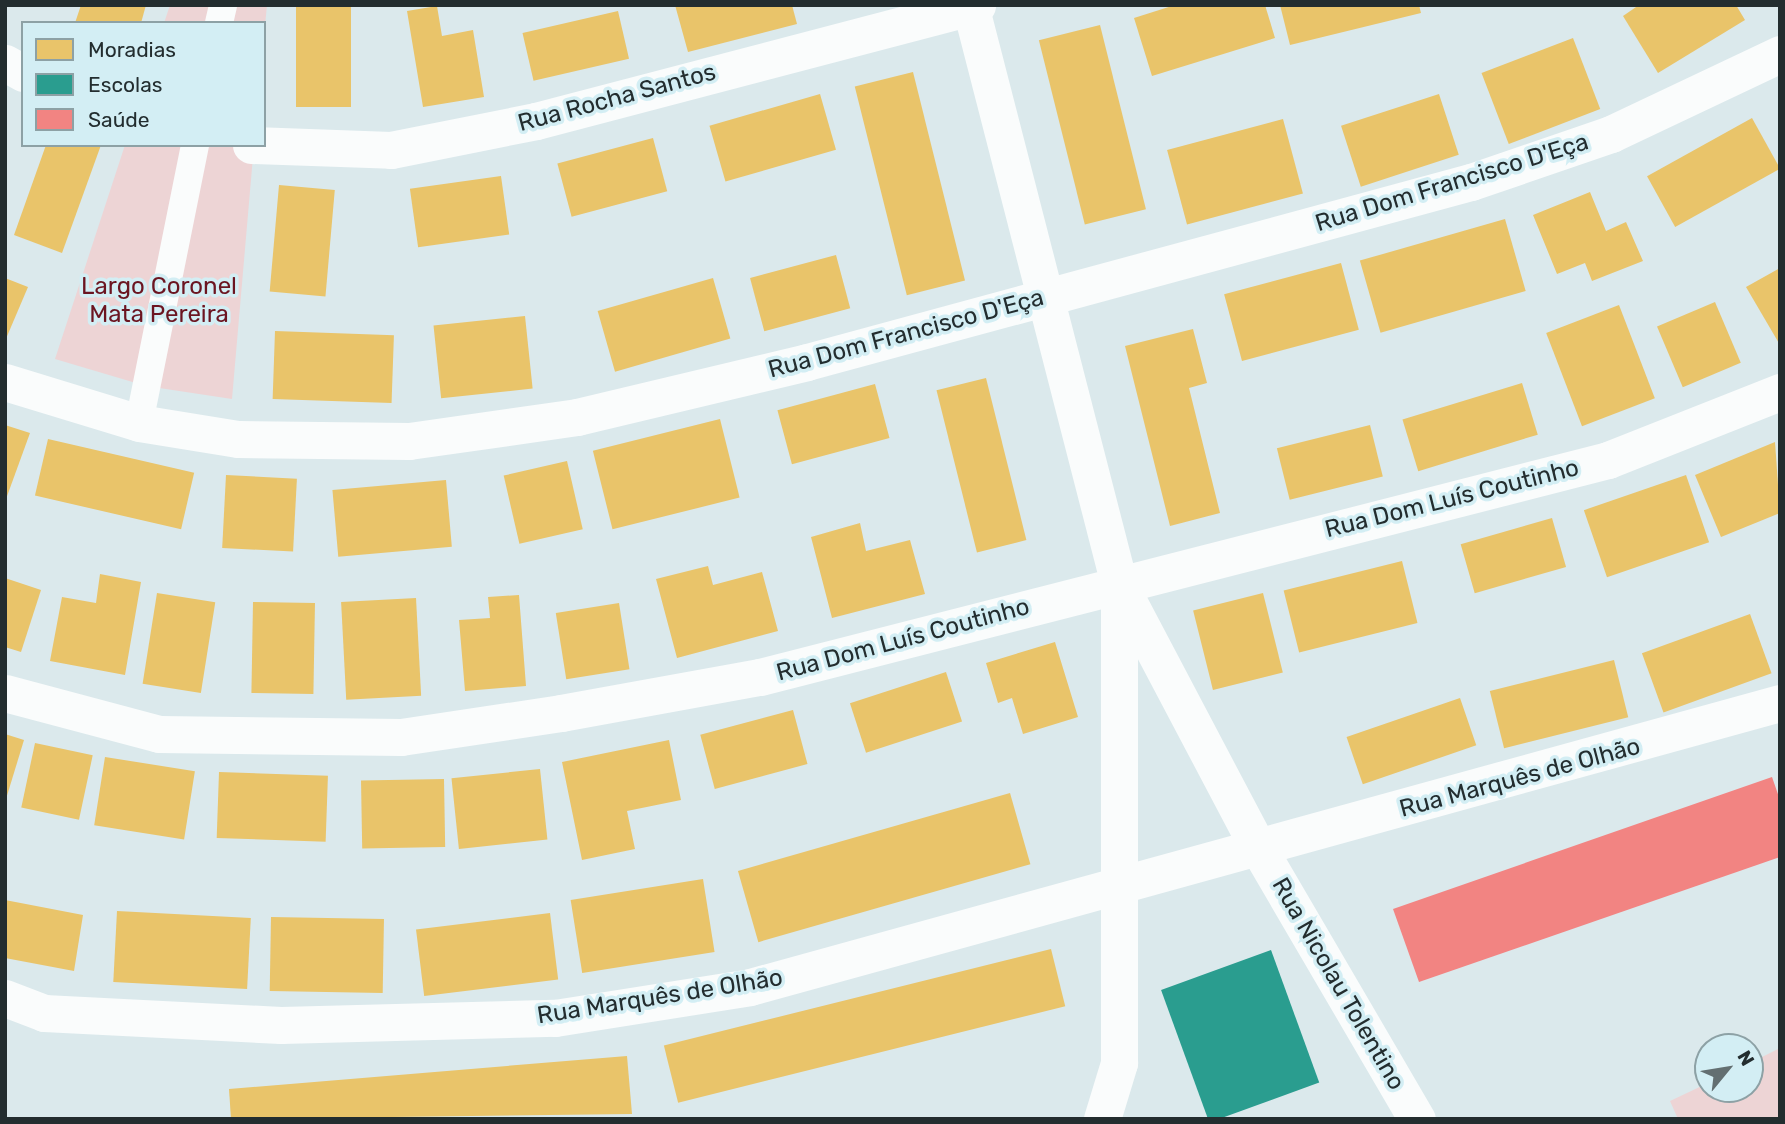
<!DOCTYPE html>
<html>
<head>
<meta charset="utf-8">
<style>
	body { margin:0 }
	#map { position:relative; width:1785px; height:1124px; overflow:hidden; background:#dbe9ec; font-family:Rubik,sans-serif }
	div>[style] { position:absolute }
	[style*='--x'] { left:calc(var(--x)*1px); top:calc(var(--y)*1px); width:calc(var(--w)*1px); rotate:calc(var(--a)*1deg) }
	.green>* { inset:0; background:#edd4d5 }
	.homes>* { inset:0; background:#e9c46a; transform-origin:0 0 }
	.schools>* { inset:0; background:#2a9d8f; transform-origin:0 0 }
	.health>* { inset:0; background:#f28482 }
	.pedestrian>* { height:28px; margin:-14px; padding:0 14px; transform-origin:14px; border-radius:14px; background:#fafcfc }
	.minor>* { height:37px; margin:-18.5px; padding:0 18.5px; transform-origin:18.5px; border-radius:18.5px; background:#fafcfc }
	span { translate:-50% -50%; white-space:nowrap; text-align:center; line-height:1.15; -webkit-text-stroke:7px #d3eef4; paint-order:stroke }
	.street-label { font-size:24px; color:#232d2f }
	.park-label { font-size:24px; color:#6b1521 }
	.frame { position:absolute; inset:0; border:7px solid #232d2f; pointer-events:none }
	.legend { position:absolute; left:21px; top:21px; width:245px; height:126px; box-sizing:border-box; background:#d3eef4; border:2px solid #8da1a5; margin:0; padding:9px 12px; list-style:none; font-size:21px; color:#232d2f }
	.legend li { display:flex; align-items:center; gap:14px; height:35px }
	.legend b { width:35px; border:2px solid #8da1a5 }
	.north { position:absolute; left:1694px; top:1033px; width:70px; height:70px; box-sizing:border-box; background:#d3eef4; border:2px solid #8da1a5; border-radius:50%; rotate:60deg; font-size:19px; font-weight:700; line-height:28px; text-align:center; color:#232d2f }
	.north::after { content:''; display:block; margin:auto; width:24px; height:32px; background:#636f71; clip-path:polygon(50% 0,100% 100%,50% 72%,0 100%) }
</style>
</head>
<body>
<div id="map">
	<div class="green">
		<i style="clip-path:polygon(170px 5px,267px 5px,264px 36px,264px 23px,164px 23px)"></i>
		<i style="clip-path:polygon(125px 145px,254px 145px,232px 399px,146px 386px,55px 359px)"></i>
		<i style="clip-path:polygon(1780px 1048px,1780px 1119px,1678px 1119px,1670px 1101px,1708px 1083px,1708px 1089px,1750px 1089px,1750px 1063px)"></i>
	</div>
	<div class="homes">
		<i style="clip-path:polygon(81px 5px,146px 5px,141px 23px,75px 23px)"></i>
		<i style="left:296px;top:5px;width:55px;height:102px"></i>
		<i style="clip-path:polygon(675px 5px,792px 5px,797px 24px,688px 52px)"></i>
		<i style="clip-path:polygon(1175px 5px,1265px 5px,1275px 38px,1152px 76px,1134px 18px)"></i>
		<i style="clip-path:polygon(1280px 5px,1419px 5px,1421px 13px,1290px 45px)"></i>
		<i style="clip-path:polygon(1639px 5px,1736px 5px,1745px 20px,1658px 73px,1623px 16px)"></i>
		<i style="clip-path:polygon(437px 6px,442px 36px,473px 30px,484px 97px,423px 107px,407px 11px)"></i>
		<i style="left:618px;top:11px;width:49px;height:98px;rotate:77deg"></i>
		<i style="left:1100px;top:25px;width:190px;height:63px;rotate:76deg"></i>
		<i style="left:1573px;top:38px;width:76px;height:98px;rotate:69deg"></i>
		<i style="left:913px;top:72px;width:215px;height:60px;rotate:76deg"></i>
		<i style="left:820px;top:94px;width:58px;height:115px;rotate:74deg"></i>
		<i style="left:1439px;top:94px;width:64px;height:103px;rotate:72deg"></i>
		<i style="left:1752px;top:118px;width:58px;height:120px;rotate:61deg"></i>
		<i style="left:1283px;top:119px;width:77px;height:120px;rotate:75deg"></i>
		<i style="left:653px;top:138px;width:55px;height:99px;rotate:75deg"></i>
		<i style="clip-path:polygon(46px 145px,101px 145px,62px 253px,14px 235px)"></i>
		<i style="left:501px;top:176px;width:59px;height:92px;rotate:82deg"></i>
		<i style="left:279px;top:185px;width:56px;height:107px;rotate:5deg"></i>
		<i style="clip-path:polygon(1590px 192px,1606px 231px,1626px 222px,1643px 261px,1592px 281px,1585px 263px,1557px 274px,1533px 215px)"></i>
		<i style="left:1505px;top:219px;width:75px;height:151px;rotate:74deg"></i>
		<i style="left:836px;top:255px;width:55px;height:89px;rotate:75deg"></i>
		<i style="left:1341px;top:263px;width:69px;height:121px;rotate:75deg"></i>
		<i style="clip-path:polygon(1780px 268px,1780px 345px,1746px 287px)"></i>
		<i style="clip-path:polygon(5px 278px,28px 287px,5px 341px)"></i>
		<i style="left:713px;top:278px;width:63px;height:120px;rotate:74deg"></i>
		<i style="left:1715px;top:302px;width:66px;height:63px;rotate:67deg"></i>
		<i style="left:1619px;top:305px;width:100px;height:78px;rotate:69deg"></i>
		<i style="left:525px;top:316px;width:73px;height:92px;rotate:84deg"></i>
		<i style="clip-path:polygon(1193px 329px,1207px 383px,1189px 388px,1220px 513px,1170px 526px,1125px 346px)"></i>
		<i style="left:275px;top:331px;width:119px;height:68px;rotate:2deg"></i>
		<i style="left:986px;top:378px;width:167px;height:51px;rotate:76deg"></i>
		<i style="left:1522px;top:383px;width:54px;height:125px;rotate:73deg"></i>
		<i style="left:875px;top:384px;width:56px;height:101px;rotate:75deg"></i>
		<i style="left:720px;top:419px;width:81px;height:131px;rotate:76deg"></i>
		<i style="clip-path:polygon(5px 425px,30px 433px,6px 499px,5px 499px)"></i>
		<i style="left:1370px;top:425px;width:53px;height:96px;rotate:76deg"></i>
		<i style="left:48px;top:439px;width:150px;height:58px;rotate:13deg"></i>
		<i style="clip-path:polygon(1775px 442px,1780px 513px,1721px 537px,1695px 475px)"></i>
		<i style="left:567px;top:461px;width:70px;height:65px;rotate:77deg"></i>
		<i style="left:226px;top:475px;width:71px;height:73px;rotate:3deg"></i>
		<i style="left:1686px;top:475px;width:71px;height:108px;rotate:71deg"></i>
		<i style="left:446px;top:480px;width:67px;height:114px;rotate:85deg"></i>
		<i style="left:1552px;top:518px;width:51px;height:95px;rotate:74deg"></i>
		<i style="clip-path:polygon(860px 523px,866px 551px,910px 540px,925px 594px,832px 618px,811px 537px)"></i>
		<i style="left:1402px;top:561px;width:64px;height:122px;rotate:76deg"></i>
		<i style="clip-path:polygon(708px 566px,713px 585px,762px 572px,778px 631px,677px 658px,656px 579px)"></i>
		<i style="clip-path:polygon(100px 574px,141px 582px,125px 675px,50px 661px,62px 597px,96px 603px)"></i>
		<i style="clip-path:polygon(5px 578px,41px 590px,21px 652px,5px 647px)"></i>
		<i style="left:157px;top:593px;width:59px;height:92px;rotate:9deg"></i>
		<i style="left:1263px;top:593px;width:82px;height:72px;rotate:76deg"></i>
		<i style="clip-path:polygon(519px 595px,526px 686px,465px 691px,459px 620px,490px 618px,488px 597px)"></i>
		<i style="left:416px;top:598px;width:98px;height:75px;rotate:87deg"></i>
		<i style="left:253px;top:602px;width:62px;height:91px;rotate:1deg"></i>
		<i style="left:619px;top:603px;width:67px;height:64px;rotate:81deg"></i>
		<i style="left:1750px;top:614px;width:63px;height:115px;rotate:70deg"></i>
		<i style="clip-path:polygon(1055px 642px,1078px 717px,1023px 734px,1012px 698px,998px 703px,986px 663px)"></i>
		<i style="left:1614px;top:660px;width:59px;height:128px;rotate:76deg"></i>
		<i style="left:946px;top:672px;width:52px;height:101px;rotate:72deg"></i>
		<i style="left:1460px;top:698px;width:50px;height:120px;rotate:71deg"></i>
		<i style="left:793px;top:710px;width:56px;height:96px;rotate:75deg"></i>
		<i style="clip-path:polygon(5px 734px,24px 740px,6px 799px,5px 799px)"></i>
		<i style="clip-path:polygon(669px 740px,681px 800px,627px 811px,635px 849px,582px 860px,562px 762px)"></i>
		<i style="left:35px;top:743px;width:59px;height:66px;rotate:12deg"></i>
		<i style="left:105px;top:757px;width:91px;height:69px;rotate:9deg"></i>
		<i style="left:540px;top:769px;width:71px;height:89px;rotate:84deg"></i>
		<i style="left:219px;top:772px;width:109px;height:66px;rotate:2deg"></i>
		<i style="left:444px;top:779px;width:68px;height:83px;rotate:89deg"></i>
		<i style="left:1010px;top:793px;width:74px;height:283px;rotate:74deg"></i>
		<i style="left:703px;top:879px;width:74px;height:134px;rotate:81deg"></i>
		<i style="clip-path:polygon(5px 900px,83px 915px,74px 971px,5px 958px)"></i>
		<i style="left:117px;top:911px;width:134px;height:71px;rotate:3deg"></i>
		<i style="left:550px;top:913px;width:67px;height:135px;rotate:83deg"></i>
		<i style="left:271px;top:917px;width:113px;height:74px;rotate:1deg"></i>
		<i style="left:1051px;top:949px;width:59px;height:399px;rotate:76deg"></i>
		<i style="clip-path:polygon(627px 1056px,632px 1114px,231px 1119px,229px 1089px)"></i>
	</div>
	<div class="schools">
		<i style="left:1271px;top:950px;width:141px;height:117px;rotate:70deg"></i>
	</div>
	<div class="health">
		<i style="clip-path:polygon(1772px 777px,1780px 800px,1780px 857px,1419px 982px,1393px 909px)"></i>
	</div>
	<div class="pedestrian">
		<i style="--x:219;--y:23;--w:18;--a:-77"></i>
		<i style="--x:139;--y:423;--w:284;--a:-78.6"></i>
	</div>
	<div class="minor">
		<i style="--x:970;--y:5;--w:598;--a:75.57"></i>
		<i style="--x:1119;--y:584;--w:300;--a:62.2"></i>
		<i style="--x:1259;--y:849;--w:313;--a:59.7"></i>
		<i style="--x:5;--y:63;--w:21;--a:29"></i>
		<i style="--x:251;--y:145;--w:140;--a:2"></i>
		<i style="--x:391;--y:150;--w:148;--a:-11.3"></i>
		<i style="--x:536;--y:121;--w:456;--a:-14.7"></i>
		<i style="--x:5;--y:382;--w:140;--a:17"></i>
		<i style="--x:139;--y:423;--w:100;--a:9.2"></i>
		<i style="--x:238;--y:439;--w:171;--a:0.7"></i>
		<i style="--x:409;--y:441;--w:170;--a:-8.1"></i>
		<i style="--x:577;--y:417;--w:236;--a:-13.4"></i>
		<i style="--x:807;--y:362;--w:688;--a:-15.17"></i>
		<i style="--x:1471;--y:182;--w:148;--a:-18.9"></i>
		<i style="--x:1611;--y:134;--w:187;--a:-25.3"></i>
		<i style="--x:5;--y:693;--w:159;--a:14.9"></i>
		<i style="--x:159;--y:734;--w:242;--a:0.7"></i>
		<i style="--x:401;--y:737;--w:162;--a:-8.5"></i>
		<i style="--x:561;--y:713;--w:202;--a:-10.3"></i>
		<i style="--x:760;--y:677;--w:875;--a:-14.35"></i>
		<i style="--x:1608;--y:460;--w:185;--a:-21.6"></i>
		<i style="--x:5;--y:998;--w:42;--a:21"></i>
		<i style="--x:44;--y:1013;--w:237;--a:2.9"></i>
		<i style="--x:281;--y:1025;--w:274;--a:-1.5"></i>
		<i style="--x:555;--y:1018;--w:197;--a:-9"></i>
		<i style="--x:750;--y:987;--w:1068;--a:-15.42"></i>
		<i style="--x:1102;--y:1119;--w:59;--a:-73.1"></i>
		<i style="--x:1119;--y:1063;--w:473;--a:-90"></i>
	</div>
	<div class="street-label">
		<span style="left:617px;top:98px;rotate:-15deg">Rua Rocha Santos</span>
		<span style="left:1452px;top:183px;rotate:-17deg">Rua Dom Francisco D'Eça</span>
		<span style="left:906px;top:334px;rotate:-15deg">Rua Dom Francisco D'Eça</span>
		<span style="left:1452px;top:499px;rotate:-14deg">Rua Dom Luís Coutinho</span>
		<span style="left:903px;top:640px;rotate:-15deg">Rua Dom Luís Coutinho</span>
		<span style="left:1520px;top:778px;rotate:-15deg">Rua Marquês de Olhão</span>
		<span style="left:1338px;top:984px;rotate:60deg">Rua Nicolau Tolentino</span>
		<span style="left:660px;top:997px;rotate:-9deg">Rua Marquês de Olhão</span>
	</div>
	<div class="park-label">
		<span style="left:159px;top:301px">Largo Coronel<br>Mata Pereira</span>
	</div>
	<div class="frame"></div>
	<ul class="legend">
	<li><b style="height:19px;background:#e9c46a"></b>Moradias</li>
	<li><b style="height:19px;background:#2a9d8f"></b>Escolas</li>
	<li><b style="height:19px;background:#f28482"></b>Saúde</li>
	</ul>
	<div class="north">N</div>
</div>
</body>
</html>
